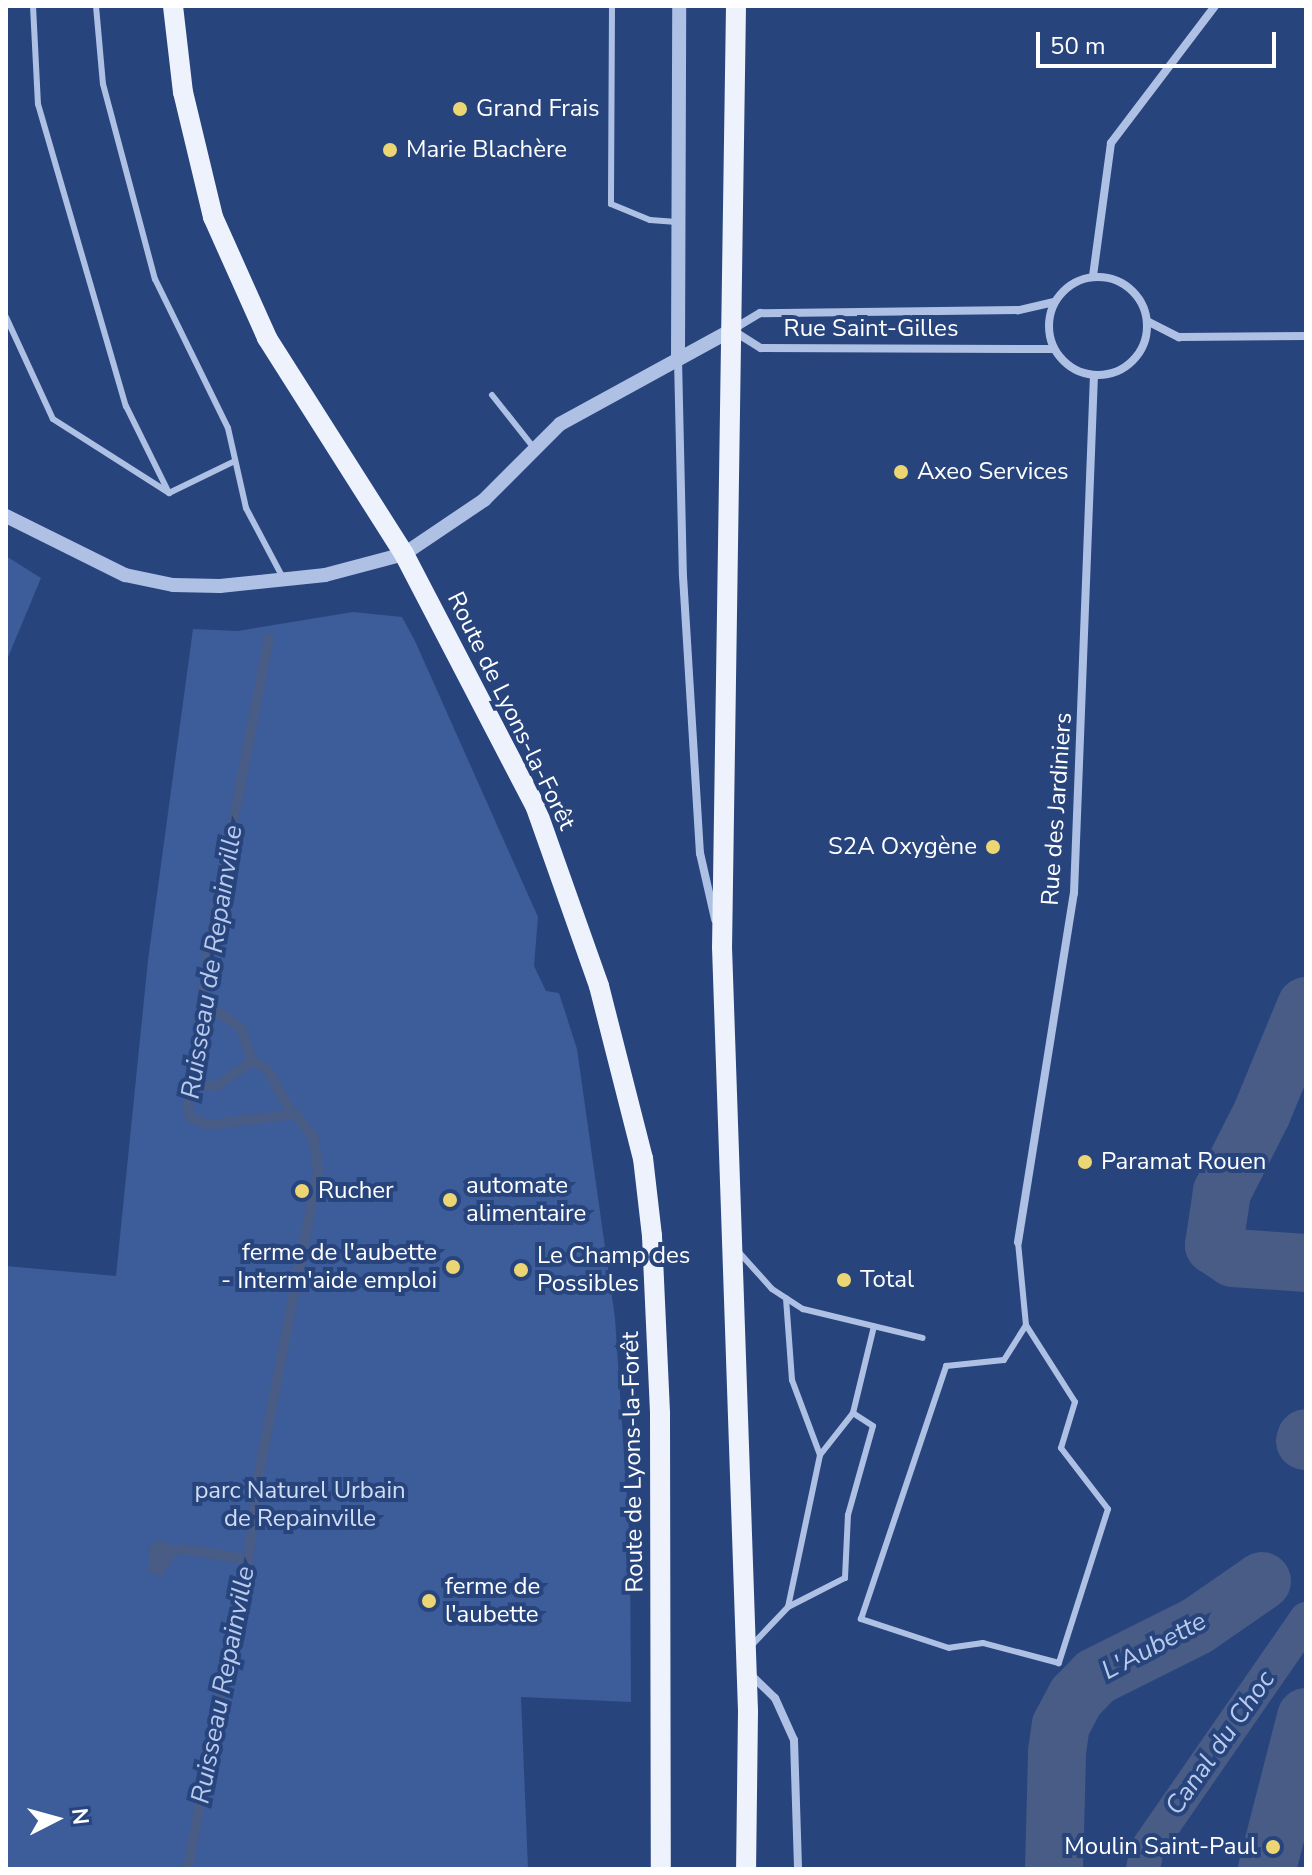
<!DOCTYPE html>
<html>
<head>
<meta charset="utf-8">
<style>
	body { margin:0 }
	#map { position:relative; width:1312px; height:1875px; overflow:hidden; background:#28447d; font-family:"Nunito Sans",sans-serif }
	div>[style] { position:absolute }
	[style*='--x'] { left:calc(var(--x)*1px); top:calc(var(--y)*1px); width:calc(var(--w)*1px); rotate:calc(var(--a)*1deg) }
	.green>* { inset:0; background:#3c5c9a }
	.water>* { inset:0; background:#485c86 }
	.stream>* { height:10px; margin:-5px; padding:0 5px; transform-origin:5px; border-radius:5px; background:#485c86 }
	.canal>* { height:34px; margin:-17px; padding:0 17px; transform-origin:17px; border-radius:17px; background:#485c86 }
	.river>* { height:58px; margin:-29px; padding:0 29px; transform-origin:29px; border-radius:29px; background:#485c86 }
	.service>* { height:6px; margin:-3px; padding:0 3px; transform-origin:3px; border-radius:3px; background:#aec1e4 }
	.minor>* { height:8px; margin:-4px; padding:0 4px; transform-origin:4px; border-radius:4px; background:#aec1e4 }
	.minor>.ring { margin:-4px; padding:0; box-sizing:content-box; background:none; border:8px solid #aec1e4; border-radius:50% }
	.tertiary>* { height:14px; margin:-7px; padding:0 7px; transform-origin:7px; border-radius:7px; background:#aec1e4 }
	.primary>* { height:20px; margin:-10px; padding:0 10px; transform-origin:10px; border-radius:10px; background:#edf2fd }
	.dots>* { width:22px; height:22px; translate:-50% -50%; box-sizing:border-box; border:4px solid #28447d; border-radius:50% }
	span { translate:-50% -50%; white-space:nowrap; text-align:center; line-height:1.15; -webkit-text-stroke:8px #28447d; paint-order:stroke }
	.poi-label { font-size:24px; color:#fff }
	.left { translate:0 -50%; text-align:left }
	.right { translate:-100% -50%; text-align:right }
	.street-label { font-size:24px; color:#fff }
	.park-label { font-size:24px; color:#d0ddf4 }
	.water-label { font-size:26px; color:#b9cbec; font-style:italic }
	.frame { position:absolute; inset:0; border:8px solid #fff; pointer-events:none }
	.north { position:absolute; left:16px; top:1779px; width:80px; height:80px; -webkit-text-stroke:6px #28447d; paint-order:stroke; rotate:84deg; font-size:22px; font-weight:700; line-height:32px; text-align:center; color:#fff }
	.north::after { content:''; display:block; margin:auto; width:28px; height:36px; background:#fff; clip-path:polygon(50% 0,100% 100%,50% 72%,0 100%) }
	.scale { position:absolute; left:1036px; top:32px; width:240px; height:36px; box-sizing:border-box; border:4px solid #fff; border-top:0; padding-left:10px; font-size:24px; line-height:28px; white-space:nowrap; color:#fff; -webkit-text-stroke:6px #28447d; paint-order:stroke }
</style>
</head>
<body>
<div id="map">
	<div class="green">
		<i style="clip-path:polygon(6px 556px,41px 578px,6px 662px)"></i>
		<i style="clip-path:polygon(353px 612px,402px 617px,415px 641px,538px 917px,534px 966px,546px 991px,559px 993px,577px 1049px,615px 1318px,630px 1545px,631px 1702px,521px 1697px,528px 1869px,6px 1869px,6px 1266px,116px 1276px,148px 960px,193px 629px,238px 631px)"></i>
	</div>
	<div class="water">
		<i style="clip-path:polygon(160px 1540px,181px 1549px,161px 1577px,148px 1571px,150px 1545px)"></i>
	</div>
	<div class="stream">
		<i style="--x:202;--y:1001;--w:47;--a:34.7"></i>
		<i style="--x:241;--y:1028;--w:35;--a:72"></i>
		<i style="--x:252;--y:1061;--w:17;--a:28"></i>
		<i style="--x:267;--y:1069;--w:53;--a:60.5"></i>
		<i style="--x:192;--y:1085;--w:25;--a:2"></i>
		<i style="--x:217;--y:1086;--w:43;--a:-35.5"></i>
		<i style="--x:181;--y:1549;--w:66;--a:8.7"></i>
		<i style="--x:188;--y:1869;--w:187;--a:-79.8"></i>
		<i style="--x:221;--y:1685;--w:104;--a:-76.6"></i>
		<i style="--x:245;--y:1584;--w:118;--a:-82.7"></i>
		<i style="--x:260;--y:1467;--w:302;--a:-78.9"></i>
		<i style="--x:318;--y:1171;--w:33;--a:-97"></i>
		<i style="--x:314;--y:1138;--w:31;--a:-128"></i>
		<i style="--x:295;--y:1114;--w:87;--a:172.7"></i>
		<i style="--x:209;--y:1125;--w:19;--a:-159"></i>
		<i style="--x:191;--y:1118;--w:9;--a:-111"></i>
		<i style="--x:188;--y:1110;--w:160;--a:-82.8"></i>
		<i style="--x:208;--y:951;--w:319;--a:-79"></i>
	</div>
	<div class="canal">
		<i style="--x:1143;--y:1869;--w:20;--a:-79"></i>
		<i style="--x:1147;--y:1849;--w:280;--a:-55.3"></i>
	</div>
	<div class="river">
		<i style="--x:1306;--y:1006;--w:116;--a:112.4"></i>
		<i style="--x:1262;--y:1113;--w:89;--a:116.9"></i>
		<i style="--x:1222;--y:1192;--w:54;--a:98.6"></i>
		<i style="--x:1214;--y:1245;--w:23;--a:34"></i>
		<i style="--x:1233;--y:1258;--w:73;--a:3.9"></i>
		<i style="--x:1305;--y:1441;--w:3;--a:-72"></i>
		<i style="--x:1054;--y:1869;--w:117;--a:-88.5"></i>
		<i style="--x:1057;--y:1752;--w:27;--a:-82"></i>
		<i style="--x:1061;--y:1725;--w:32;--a:-62"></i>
		<i style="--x:1076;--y:1697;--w:28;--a:-46"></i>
		<i style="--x:1095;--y:1677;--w:114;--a:-26.6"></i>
		<i style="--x:1197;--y:1626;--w:79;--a:-34.7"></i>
		<i style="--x:1267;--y:1869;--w:157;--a:-75.6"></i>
	</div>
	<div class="service">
		<i style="--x:33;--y:6;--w:98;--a:87.1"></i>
		<i style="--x:38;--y:104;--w:315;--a:73.8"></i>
		<i style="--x:126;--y:406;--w:97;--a:63.7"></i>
		<i style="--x:96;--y:6;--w:78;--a:84.9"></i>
		<i style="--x:103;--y:84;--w:202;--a:75.1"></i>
		<i style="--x:155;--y:279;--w:166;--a:63.9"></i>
		<i style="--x:228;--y:428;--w:82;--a:77.3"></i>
		<i style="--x:246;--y:508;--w:79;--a:62.1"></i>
		<i style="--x:612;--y:6;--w:198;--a:90.3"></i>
		<i style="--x:611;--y:204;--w:42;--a:22.3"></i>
		<i style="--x:650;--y:220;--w:27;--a:4"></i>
		<i style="--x:6;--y:317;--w:112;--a:65.3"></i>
		<i style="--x:53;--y:419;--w:138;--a:32.5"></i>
		<i style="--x:169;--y:493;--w:73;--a:-25.9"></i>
		<i style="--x:492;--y:395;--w:68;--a:51.6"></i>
		<i style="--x:1018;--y:1242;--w:83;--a:84.5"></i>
		<i style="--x:1026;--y:1325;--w:91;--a:57.5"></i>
		<i style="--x:1075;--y:1402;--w:48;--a:106.9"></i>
		<i style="--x:1061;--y:1448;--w:77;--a:52.4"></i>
		<i style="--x:1108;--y:1509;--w:162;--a:107.7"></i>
		<i style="--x:1059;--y:1663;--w:79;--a:-165.3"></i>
		<i style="--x:983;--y:1643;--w:34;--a:172"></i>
		<i style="--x:949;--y:1648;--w:93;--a:-161.8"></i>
		<i style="--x:861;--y:1619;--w:267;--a:-71.4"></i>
		<i style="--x:946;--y:1366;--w:58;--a:-5.9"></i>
		<i style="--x:1004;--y:1360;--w:41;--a:-57.8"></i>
		<i style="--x:737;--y:1250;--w:52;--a:48.1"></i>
		<i style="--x:772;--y:1289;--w:37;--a:33"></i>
		<i style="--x:803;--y:1309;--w:123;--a:13.6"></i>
		<i style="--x:820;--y:1455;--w:53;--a:-51.8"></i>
		<i style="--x:853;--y:1413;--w:89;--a:-76.4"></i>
		<i style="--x:788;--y:1607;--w:64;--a:-27"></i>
		<i style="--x:845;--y:1578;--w:63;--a:-87.3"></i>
		<i style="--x:848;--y:1515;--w:92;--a:-74.3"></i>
		<i style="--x:873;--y:1426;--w:24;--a:-147"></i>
		<i style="--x:751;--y:1646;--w:54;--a:-46.5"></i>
		<i style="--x:788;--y:1607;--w:155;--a:-78.1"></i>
		<i style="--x:820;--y:1455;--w:80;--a:-110.5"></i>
		<i style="--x:792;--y:1380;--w:82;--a:-94.2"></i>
	</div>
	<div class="minor">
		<i style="--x:1093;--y:276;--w:134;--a:-82.3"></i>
		<i style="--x:1111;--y:143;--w:172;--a:-52.8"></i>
		<i class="ring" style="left:1049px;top:277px;width:90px;height:90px"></i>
		<i style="--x:1054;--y:302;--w:37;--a:167"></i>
		<i style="--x:1018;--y:310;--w:258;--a:179.3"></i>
		<i style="--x:760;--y:313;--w:33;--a:149"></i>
		<i style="--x:732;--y:330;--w:34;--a:32"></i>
		<i style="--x:761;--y:348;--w:293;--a:0.2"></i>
		<i style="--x:1147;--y:321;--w:36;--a:27"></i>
		<i style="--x:1179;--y:337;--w:127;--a:-0.5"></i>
		<i style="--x:678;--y:359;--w:217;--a:88.7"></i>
		<i style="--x:683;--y:576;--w:278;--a:86.5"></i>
		<i style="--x:700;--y:853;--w:68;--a:77.2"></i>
		<i style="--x:1018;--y:1242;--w:353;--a:-80.9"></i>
		<i style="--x:1074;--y:893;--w:518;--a:-87.79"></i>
		<i style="--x:749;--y:1673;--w:36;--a:44"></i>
		<i style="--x:775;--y:1698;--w:46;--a:65.7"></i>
		<i style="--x:794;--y:1740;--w:129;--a:88.2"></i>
	</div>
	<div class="tertiary">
		<i style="--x:678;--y:357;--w:351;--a:-89.8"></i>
		<i style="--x:6;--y:516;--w:133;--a:26.4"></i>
		<i style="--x:125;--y:575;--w:49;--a:11.8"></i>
		<i style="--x:173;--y:585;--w:47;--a:1.2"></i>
		<i style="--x:220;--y:586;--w:106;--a:-6"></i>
		<i style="--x:325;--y:575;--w:82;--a:-14.9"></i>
		<i style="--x:404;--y:554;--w:97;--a:-34"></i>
		<i style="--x:484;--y:500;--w:107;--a:-45"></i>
		<i style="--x:560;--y:424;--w:196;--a:-28.7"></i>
	</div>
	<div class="primary">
		<i style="--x:173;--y:6;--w:87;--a:83.4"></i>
		<i style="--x:183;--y:92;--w:129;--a:76.5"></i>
		<i style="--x:213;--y:217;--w:133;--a:65.9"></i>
		<i style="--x:267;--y:338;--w:256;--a:57.6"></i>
		<i style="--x:404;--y:554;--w:286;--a:62.5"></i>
		<i style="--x:536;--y:808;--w:189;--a:70.5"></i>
		<i style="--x:599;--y:986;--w:178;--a:75.7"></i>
		<i style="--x:643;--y:1158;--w:79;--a:83.4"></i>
		<i style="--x:652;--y:1236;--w:178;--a:87.4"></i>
		<i style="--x:660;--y:1414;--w:455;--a:89.9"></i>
		<i style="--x:736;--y:6;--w:941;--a:90.85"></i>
		<i style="--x:722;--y:947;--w:764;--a:88.05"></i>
		<i style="--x:748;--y:1711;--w:158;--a:90.7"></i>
	</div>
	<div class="dots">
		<i style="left:460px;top:109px;background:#ecd674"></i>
		<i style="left:390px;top:150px;background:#ecd674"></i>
		<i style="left:901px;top:472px;background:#ecd674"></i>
		<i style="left:993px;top:847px;background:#ecd674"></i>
		<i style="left:1085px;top:1162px;background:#ecd674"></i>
		<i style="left:302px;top:1191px;background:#ecd674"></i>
		<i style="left:450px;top:1200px;background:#ecd674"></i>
		<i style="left:453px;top:1267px;background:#ecd674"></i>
		<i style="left:521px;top:1270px;background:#ecd674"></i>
		<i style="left:844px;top:1280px;background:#ecd674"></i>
		<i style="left:429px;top:1601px;background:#ecd674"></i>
		<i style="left:1273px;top:1847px;background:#ecd674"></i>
	</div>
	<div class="poi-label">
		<span class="left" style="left:476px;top:109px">Grand Frais</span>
		<span class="left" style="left:406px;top:150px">Marie Blachère</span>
		<span class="left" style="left:917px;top:472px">Axeo Services</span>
		<span class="right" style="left:977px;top:847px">S2A Oxygène</span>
		<span class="left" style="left:1101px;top:1162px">Paramat Rouen</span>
		<span class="left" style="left:466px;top:1200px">automate<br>alimentaire</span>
		<span class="left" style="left:318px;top:1191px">Rucher</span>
		<span class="right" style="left:437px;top:1267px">ferme de l'aubette<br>- Interm'aide emploi</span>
		<span class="left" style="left:537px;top:1270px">Le Champ des<br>Possibles</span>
		<span class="left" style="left:860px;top:1280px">Total</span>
		<span class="left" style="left:445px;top:1601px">ferme de<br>l'aubette</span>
		<span class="right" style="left:1257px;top:1847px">Moulin Saint-Paul</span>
	</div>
	<div class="street-label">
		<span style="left:871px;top:329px">Rue Saint-Gilles</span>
		<span style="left:511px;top:711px;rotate:64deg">Route de Lyons-la-Forêt</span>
		<span style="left:1057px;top:809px;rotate:-86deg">Rue des Jardiniers</span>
		<span style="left:633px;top:1462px;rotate:-91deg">Route de Lyons-la-Forêt</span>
	</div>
	<div class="park-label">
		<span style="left:300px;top:1505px">parc Naturel Urbain<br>de Repainville</span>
	</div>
	<div class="water-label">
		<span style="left:212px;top:962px;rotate:-81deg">Ruisseau de Repainville</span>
		<span style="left:1154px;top:1646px;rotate:-28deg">L'Aubette</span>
		<span style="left:223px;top:1685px;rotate:-79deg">Ruisseau Repainville</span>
		<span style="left:1220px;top:1743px;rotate:-55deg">Canal du Choc</span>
	</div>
	<div class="frame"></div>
	<div class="north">N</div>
	<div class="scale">50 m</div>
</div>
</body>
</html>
